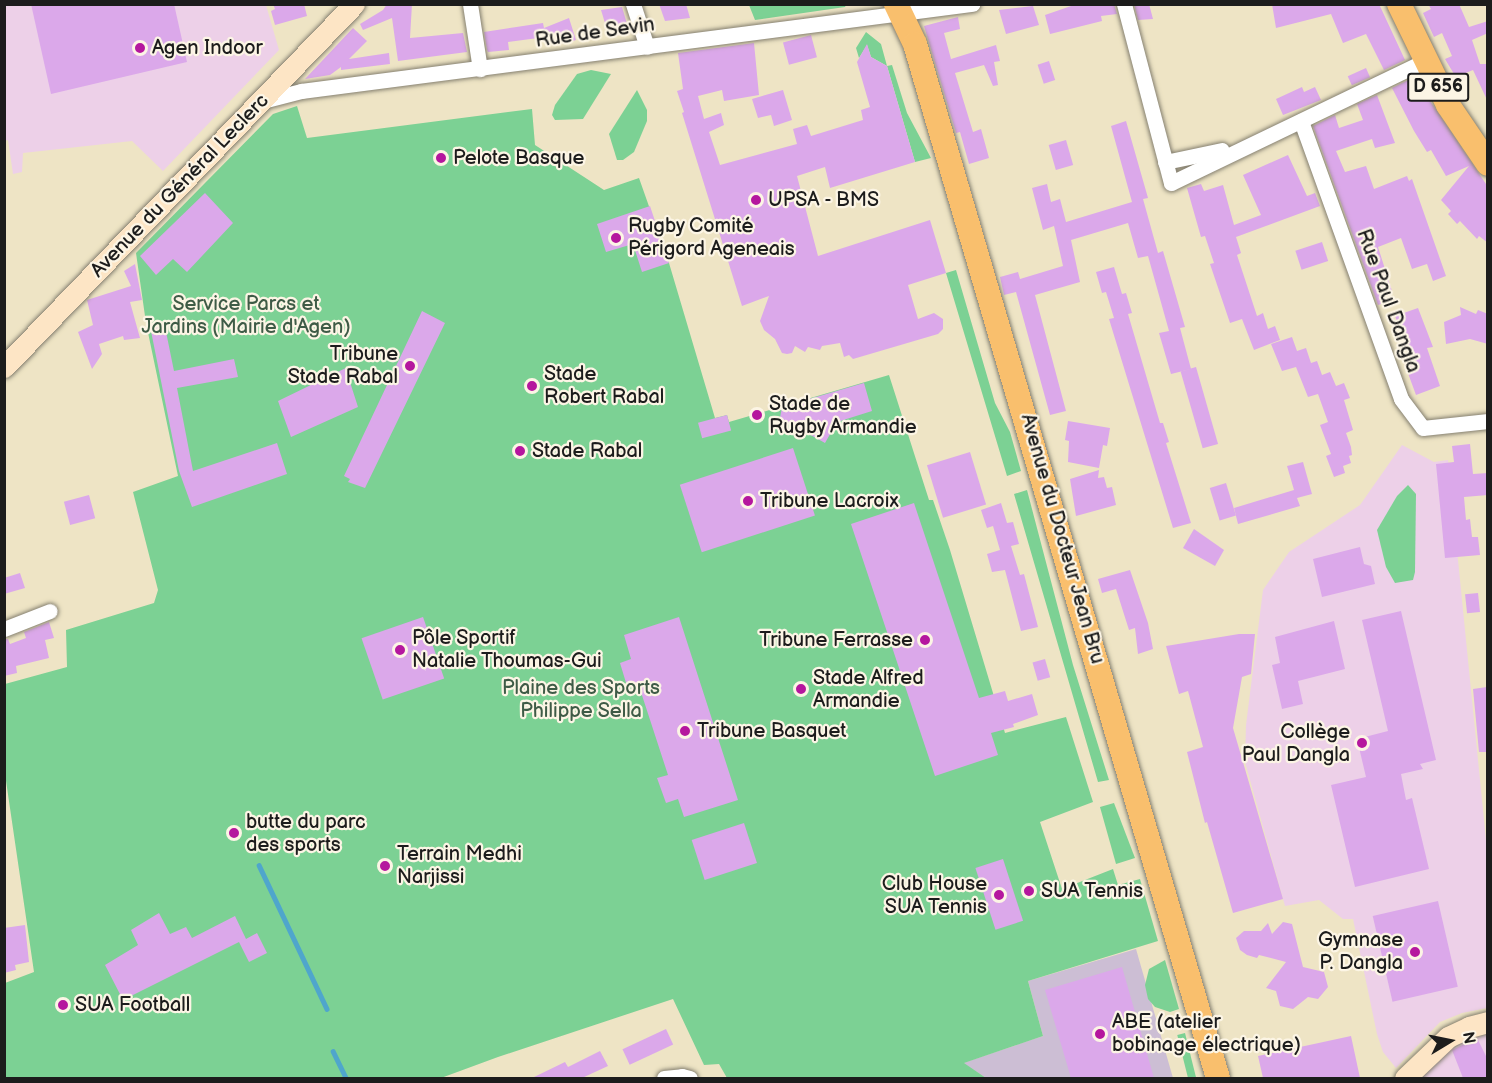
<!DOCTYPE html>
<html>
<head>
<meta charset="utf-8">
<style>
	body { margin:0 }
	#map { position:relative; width:1492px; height:1083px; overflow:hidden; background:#eee4c5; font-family:"Balsamiq Sans",sans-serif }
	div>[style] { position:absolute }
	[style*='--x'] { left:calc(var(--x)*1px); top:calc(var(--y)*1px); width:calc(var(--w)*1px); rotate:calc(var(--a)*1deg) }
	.built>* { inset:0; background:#edd0e8 }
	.industrial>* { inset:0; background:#ccbed4 }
	.green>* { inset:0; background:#7cd194; transform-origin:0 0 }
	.stream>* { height:4.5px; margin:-2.25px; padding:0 2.25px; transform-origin:2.25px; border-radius:2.25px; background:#4fa6cc }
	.building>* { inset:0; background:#dba8ea; transform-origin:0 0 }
	.roads { filter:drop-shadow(0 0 2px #858070) drop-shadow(0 0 2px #858070) }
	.street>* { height:15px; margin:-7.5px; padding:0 7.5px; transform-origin:7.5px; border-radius:7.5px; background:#fff }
	.secondary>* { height:21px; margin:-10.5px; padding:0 10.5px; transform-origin:10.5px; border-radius:10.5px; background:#fde5c5 }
	.primary>* { height:24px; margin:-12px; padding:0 12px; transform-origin:12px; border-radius:12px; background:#f9bf6d }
	.dots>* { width:16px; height:16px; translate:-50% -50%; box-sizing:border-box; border:3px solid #fcf5e5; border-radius:50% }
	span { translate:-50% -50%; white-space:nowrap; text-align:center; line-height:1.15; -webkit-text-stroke:4.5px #fcf5e5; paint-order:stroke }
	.shield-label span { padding:2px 4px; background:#fcf5e5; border:2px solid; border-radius:4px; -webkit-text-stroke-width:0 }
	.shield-label { font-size:18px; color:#1c1c1c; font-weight:700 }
	.street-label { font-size:20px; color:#1c1c1c }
	.poi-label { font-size:20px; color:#1c1c1c }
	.left { translate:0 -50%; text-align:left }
	.right { translate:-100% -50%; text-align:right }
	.park-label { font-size:20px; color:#3e5b46 }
	.frame { position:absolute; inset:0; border:6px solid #1c1c1c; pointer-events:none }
	.north { position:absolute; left:1420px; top:1011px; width:60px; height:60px; -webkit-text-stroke:4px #fcf5e5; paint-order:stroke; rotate:80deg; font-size:16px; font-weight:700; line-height:24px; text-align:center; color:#1c1c1c }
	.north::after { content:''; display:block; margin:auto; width:21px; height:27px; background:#1c1c1c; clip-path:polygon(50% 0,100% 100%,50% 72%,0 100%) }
</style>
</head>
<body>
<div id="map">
	<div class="built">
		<i style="clip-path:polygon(5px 5px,266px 5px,279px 50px,163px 171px,132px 141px,23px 153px,22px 172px,13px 174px,8px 140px,5px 141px)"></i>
		<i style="clip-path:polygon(1402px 445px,1434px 462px,1448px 460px,1487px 850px,1487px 1008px,1462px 1013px,1440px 1022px,1396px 1068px,1383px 1052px,1377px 1034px,1353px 919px,1343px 919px,1319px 900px,1285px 906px,1245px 762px,1246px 725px,1263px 590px,1289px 552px,1360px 505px)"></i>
		<i style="clip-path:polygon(1487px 1034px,1487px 1078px,1421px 1078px,1451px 1047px,1470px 1039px)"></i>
	</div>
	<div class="industrial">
		<i style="clip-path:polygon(1136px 949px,1173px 1078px,986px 1078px,963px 1063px,1043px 1036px,1028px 981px)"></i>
	</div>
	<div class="green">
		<i style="clip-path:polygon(749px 5px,846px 5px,845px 7px,755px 20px)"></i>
		<i style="clip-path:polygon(866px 32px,881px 44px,887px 66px,892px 65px,907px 113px,931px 158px,915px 162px,887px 66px,871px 57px,867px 45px,859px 58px,856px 48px)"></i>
		<i style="clip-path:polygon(591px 70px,611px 74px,583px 119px,555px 120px,552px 115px,555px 105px,577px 74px)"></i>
		<i style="clip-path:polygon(637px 90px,647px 110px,647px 121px,634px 152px,623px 160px,617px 160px,609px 134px)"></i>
		<i style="clip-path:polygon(297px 106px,307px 138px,532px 109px,535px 145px,604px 190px,639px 178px,669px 263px,715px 418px,727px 415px,729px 422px,889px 375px,929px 500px,933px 500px,950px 550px,1005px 733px,1066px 717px,1093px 802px,1040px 822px,1062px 889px,1113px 869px,1118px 885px,1140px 879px,1158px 941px,1028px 981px,1043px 1036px,964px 1063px,986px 1078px,727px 1078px,719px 1064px,704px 1065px,673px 999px,498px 1057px,441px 1078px,5px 1078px,5px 983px,34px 972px,5px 774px,5px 684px,67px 667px,66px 630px,154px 603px,158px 590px,133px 492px,178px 476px,146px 323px,136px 253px,273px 114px)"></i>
		<i style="clip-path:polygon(956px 270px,995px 403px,1010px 432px,1021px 471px,1007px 476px,946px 273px)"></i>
		<i style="clip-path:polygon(1408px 485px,1416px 494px,1415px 572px,1413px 580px,1395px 583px,1386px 567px,1377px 530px,1397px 496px)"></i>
		<i style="clip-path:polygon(1027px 490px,1073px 665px,1109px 780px,1098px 782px,1014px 494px)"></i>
		<i style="clip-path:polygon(1114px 803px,1135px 858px,1116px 864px,1100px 807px)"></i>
		<i style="clip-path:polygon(1165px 960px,1179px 1009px,1170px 1012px,1155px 1007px,1148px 999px,1145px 985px,1149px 969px)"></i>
		<i style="left:1185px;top:1033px;width:46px;height:8px;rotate:76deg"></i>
	</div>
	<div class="stream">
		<i style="--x:259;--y:865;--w:159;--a:64.7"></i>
		<i style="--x:333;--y:1051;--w:30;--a:64"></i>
	</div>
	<div class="building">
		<i style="clip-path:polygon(31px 4px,174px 4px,187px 62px,51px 94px)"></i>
		<i style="clip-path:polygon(273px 4px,304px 4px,307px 16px,275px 25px,271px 11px,275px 9px)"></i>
		<i style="clip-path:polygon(387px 4px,412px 4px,410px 38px,463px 33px,467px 52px,398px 61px,392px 18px,363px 30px,360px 24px,383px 10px)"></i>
		<i style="clip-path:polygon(659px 4px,686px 4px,690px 18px,665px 21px)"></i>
		<i style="clip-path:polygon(1077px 4px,1114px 4px,1117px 14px,1101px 16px,1102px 21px,1050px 34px,1045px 15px)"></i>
		<i style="clip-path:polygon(1134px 4px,1149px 4px,1153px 19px,1138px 20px)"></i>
		<i style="clip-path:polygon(1272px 4px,1379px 4px,1405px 60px,1384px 70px,1366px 34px,1343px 43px,1331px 14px,1276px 28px)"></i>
		<i style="clip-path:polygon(1428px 4px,1459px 4px,1469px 27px,1488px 21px,1488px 33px,1472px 40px,1480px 64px,1488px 64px,1488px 102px,1473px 70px,1456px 77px,1451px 69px,1445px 59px,1452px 56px,1442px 33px,1434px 37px,1423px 13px,1431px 9px)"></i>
		<i style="clip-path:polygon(1033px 6px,1039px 25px,1006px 34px,999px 10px)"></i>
		<i style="clip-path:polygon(622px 7px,630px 34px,609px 36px,601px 10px)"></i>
		<i style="clip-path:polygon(958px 17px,960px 29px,944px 33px,951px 59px,996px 45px,1000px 61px,994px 62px,998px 85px,993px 86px,984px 65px,955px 73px,973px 132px,981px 129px,989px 158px,969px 164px,960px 132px,956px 133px,924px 26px)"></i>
		<i style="clip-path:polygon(569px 18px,576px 40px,563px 44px,559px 33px,537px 35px,538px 38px,508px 42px,509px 50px,488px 52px,487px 50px,484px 32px,543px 23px,544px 28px)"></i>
		<i style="clip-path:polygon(353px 28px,367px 41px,349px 59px,389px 53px,390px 64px,341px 70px,341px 67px,330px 75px,305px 79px)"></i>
		<i style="left:811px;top:35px;width:23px;height:29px;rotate:75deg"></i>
		<i style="clip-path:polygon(754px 43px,759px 95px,724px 101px,722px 90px,698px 96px,704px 119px,721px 113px,724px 125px,709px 132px,720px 165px,797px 144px,793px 129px,807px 125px,811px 136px,863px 120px,861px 110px,870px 107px,857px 62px,867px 44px,871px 57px,887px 66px,915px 162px,830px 188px,825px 167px,797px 176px,818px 256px,930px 220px,946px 273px,908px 285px,918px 319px,934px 313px,943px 319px,943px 329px,938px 334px,853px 359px,849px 355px,844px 357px,840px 343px,822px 346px,820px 350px,808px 347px,805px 352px,795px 346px,792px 353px,787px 354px,782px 353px,775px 339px,764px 330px,760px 321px,769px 296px,742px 306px,682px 113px,684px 112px,677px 91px,683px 89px,678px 53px)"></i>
		<i style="left:1049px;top:61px;width:20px;height:12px;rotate:72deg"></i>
		<i style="left:1366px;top:68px;width:10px;height:20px;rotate:66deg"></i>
		<i style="clip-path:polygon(1414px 77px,1488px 187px,1488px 243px,1479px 236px,1477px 239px,1460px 221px,1457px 224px,1448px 214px,1451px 211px,1441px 200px,1469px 166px,1446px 176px,1431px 150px,1427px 152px,1414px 131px,1392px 88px)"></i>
		<i style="clip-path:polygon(1302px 87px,1304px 92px,1315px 87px,1321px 100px,1283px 115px,1276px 99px)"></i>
		<i style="clip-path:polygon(783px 90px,792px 120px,774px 126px,771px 115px,758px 118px,752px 99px)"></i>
		<i style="clip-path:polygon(1377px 95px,1395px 143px,1375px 148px,1372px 139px,1336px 151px,1345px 172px,1366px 166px,1374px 189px,1407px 176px,1409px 181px,1412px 179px,1446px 276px,1433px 281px,1427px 264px,1412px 269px,1401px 238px,1378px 247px,1392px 291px,1384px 294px,1387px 302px,1378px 305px,1313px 126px,1335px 115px,1339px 128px,1363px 120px,1357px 104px)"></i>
		<i style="clip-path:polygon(1126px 121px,1148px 198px,1143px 199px,1158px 253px,1163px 251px,1185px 327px,1180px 328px,1191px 369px,1171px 374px,1159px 333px,1169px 331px,1148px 256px,1138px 258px,1128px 223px,1071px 240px,1080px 282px,1035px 295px,1066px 411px,1050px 415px,1016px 292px,1004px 295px,1000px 277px,1018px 272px,1020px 279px,1063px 266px,1054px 226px,1043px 230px,1032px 188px,1047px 184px,1051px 202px,1060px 199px,1066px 222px,1132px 202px,1111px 126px)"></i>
		<i style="left:1066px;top:140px;width:26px;height:18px;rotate:74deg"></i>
		<i style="clip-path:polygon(1288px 155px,1307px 196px,1315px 193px,1320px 206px,1236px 237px,1241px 253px,1237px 255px,1257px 316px,1263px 313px,1268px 329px,1275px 326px,1280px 340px,1254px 350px,1242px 319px,1230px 323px,1210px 264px,1214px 263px,1205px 236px,1201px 237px,1187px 188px,1201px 184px,1204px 191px,1223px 185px,1234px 225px,1261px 215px,1243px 175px)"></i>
		<i style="clip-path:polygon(205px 193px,233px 223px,187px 272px,173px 259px,156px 275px,140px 256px)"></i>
		<i style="clip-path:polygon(650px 206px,669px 263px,642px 272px,633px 244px,606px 252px,597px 224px)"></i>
		<i style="left:1322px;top:242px;width:20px;height:28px;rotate:72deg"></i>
		<i style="clip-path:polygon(135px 264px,142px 300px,130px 302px,140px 338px,124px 340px,123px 336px,99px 344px,102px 354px,92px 369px,78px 332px,93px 325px,87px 300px,131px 286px,124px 271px)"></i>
		<i style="clip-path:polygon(1114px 267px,1122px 294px,1126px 293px,1132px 313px,1128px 314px,1160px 423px,1163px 423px,1169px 442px,1166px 443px,1191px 523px,1173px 528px,1109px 319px,1114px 318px,1106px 292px,1102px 293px,1096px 272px)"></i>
		<i style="clip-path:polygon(1460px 307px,1476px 314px,1478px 310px,1488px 314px,1488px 344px,1470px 339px,1446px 344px,1444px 322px,1461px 315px)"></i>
		<i style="clip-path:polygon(1418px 308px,1433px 347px,1427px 348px,1440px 386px,1416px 395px,1402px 357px,1410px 354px,1395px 316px)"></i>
		<i style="clip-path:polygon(422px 311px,445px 323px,365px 488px,348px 482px,350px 479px,344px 476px)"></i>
		<i style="clip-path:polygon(164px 322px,174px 371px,234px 359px,238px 377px,177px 388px,193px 471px,277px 443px,287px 474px,192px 507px,179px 471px,150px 326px)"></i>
		<i style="clip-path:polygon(1292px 337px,1297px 351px,1306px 348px,1311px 363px,1317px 361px,1322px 375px,1330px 372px,1336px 386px,1344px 383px,1350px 398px,1344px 400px,1353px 430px,1346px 433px,1351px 447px,1352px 455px,1349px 456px,1351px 463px,1343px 466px,1345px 473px,1334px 477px,1326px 456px,1331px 454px,1320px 425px,1328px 422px,1318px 394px,1308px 397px,1296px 367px,1282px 371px,1271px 344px)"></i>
		<i style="clip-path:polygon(350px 366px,355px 376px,349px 379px,358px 407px,291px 437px,278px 401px)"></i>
		<i style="left:1196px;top:367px;width:80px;height:16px;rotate:74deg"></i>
		<i style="clip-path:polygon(864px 383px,872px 411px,837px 422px,825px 443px,780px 418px,782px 407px)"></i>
		<i style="left:727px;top:415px;width:16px;height:30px;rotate:75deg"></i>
		<i style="clip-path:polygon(1068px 421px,1110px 428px,1107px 446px,1103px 445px,1099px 468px,1068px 462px,1069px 441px,1065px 440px)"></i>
		<i style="clip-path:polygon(1470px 444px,1473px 474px,1488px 473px,1488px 495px,1464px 497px,1466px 520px,1470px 519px,1472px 537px,1478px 537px,1480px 555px,1445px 558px,1436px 464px,1454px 462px,1452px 446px)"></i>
		<i style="left:793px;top:448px;width:71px;height:119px;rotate:72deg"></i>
		<i style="left:970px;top:452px;width:55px;height:45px;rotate:73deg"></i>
		<i style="clip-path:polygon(1303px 462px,1312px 494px,1297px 498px,1300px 506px,1238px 524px,1234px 508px,1294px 490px,1287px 466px)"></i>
		<i style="clip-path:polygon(1099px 470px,1098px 478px,1104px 477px,1107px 488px,1112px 487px,1116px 505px,1076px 516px,1070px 479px)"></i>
		<i style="left:1226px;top:483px;width:34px;height:17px;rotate:73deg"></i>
		<i style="left:89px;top:495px;width:24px;height:26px;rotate:75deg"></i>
		<i style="clip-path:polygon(914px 503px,979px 698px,1005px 691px,1008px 701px,1032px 694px,1038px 715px,1013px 724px,1014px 727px,991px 733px,998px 755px,935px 776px,851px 524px)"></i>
		<i style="clip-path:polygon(1001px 503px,1007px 523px,1013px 522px,1019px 544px,1011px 546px,1020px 575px,1024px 574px,1038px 627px,1021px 631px,1005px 570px,992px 572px,987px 554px,1000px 550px,993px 526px,987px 528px,981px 510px)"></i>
		<i style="clip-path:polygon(1194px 529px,1224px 550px,1215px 566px,1183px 548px)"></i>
		<i style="clip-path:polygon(1360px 547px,1364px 564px,1371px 566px,1375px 584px,1322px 597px,1313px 559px)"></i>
		<i style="clip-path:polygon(1130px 570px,1148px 623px,1153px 649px,1138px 654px,1135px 628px,1129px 630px,1116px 589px,1102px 593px,1098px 579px)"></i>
		<i style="clip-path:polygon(20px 573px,25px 588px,4px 594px,4px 578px)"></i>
		<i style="left:1478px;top:593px;width:19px;height:13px;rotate:84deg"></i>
		<i style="clip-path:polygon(1401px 611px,1436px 760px,1420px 764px,1423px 769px,1401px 774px,1406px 800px,1412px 798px,1429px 869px,1355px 887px,1331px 785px,1366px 777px,1357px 739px,1388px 731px,1362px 620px)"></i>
		<i style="left:423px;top:617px;width:65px;height:65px;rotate:71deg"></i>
		<i style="clip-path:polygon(679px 617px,738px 800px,684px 817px,678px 799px,666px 803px,657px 778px,668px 775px,638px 683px,627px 686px,620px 663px,631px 659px,624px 635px)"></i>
		<i style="clip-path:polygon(1334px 621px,1345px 669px,1298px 681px,1303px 704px,1282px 709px,1272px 665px,1280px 663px,1275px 637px)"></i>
		<i style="clip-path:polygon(49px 622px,54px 638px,45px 640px,49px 658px,16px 666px,17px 673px,4px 676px,4px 639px,8px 639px,10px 644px,26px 638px,24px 632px)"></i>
		<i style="clip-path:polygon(1239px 634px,1255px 634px,1251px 674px,1242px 677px,1233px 728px,1283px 899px,1233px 913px,1207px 822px,1205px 823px,1187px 752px,1203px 747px,1188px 691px,1179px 694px,1166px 646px)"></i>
		<i style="left:1045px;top:659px;width:19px;height:13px;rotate:74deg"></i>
		<i style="clip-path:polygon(1487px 687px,1488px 752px,1479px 752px,1473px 689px)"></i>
		<i style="left:744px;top:823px;width:42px;height:55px;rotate:72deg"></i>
		<i style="left:1003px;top:859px;width:65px;height:29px;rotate:72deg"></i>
		<i style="left:1438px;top:901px;width:88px;height:67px;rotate:77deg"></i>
		<i style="clip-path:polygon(159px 913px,170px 934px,186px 927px,192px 938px,235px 916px,246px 939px,257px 933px,267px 953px,249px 962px,239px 942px,123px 1000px,105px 965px,138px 945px,131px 930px)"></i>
		<i style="clip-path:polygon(1283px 922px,1292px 924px,1303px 967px,1324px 972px,1328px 987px,1318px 999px,1308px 997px,1293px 1009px,1280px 1006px,1276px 991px,1266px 988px,1286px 962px,1259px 955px,1257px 958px,1247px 955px,1240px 950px,1236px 938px,1244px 931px,1261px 931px,1268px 923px,1272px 934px)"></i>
		<i style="clip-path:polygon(25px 925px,29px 962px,15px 965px,16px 970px,4px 973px,4px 928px)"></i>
		<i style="clip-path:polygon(1122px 967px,1154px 1078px,1071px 1078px,1045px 990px)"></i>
		<i style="left:666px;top:1029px;width:17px;height:48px;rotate:65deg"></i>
		<i style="clip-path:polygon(1351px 1036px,1360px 1078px,1263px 1078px,1258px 1056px)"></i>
		<i style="clip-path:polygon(1477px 1038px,1488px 1060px,1488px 1078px,1463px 1078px,1452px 1050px)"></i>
		<i style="clip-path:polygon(600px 1051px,608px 1066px,582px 1078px,532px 1078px,565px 1062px,568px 1067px)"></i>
	</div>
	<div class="roads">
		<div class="street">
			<i style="--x:470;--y:4;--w:66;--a:81.3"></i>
			<i style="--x:633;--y:4;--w:45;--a:72"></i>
			<i style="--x:1124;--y:4;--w:185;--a:75.3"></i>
			<i style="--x:1171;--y:183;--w:282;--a:-25.7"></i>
			<i style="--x:262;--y:101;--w:40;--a:-14.4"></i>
			<i style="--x:301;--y:91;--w:677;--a:-7.39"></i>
			<i style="--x:1301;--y:121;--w:295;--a:70.2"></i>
			<i style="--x:1401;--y:399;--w:36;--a:53"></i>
			<i style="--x:1423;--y:428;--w:65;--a:-6.1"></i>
			<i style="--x:1165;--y:162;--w:58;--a:-11.9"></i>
			<i style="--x:4;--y:629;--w:49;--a:-21.4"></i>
			<i style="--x:664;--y:1078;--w:18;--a:-6"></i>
			<i style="--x:682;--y:1076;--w:8;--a:14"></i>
		</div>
		<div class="secondary">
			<i style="--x:4;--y:367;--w:504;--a:-46.04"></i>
			<i style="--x:1405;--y:1078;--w:59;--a:-43.6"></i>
			<i style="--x:1448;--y:1037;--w:23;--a:-25"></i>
			<i style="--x:1469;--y:1027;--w:20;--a:-15"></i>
		</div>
		<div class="primary">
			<i style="--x:896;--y:4;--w:44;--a:64.6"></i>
			<i style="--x:915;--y:44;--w:1077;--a:73.67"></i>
			<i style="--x:1399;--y:4;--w:112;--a:64.1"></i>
			<i style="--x:1448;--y:105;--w:71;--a:55.9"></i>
		</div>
	</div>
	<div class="dots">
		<i style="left:140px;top:48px;background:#b5179e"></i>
		<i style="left:441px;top:158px;background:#b5179e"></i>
		<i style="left:756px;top:200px;background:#b5179e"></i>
		<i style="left:616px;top:238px;background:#b5179e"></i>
		<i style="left:410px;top:366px;background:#b5179e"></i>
		<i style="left:532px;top:386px;background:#b5179e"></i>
		<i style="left:757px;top:415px;background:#b5179e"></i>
		<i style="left:520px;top:451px;background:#b5179e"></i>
		<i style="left:748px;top:501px;background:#b5179e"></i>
		<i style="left:925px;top:640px;background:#b5179e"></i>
		<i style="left:400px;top:650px;background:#b5179e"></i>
		<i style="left:801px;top:689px;background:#b5179e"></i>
		<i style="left:685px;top:731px;background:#b5179e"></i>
		<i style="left:1362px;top:743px;background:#b5179e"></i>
		<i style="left:234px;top:833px;background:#b5179e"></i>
		<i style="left:385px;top:866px;background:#b5179e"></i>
		<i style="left:1029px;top:891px;background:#b5179e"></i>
		<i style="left:999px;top:895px;background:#b5179e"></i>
		<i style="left:1415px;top:952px;background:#b5179e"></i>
		<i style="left:63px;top:1005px;background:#b5179e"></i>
		<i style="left:1100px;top:1034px;background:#b5179e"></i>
	</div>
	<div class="shield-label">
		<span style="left:1438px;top:87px">D 656</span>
	</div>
	<div class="street-label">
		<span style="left:595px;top:33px;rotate:-8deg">Rue de Sevin</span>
		<span style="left:180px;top:186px;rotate:-46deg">Avenue du Général Leclerc</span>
		<span style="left:1388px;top:301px;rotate:70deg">Rue Paul Dangla</span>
		<span style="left:1062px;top:539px;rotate:74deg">Avenue du Docteur Jean Bru</span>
	</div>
	<div class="poi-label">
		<span class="left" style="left:152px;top:48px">Agen Indoor</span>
		<span class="left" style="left:453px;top:158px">Pelote Basque</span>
		<span class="left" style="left:768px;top:200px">UPSA - BMS</span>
		<span class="left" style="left:628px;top:238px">Rugby Comité<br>Périgord Ageneais</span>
		<span class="right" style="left:398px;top:366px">Tribune<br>Stade Rabal</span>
		<span class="left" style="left:544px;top:386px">Stade<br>Robert Rabal</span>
		<span class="left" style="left:769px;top:416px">Stade de<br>Rugby Armandie</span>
		<span class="left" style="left:532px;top:451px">Stade Rabal</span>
		<span class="left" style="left:760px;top:501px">Tribune Lacroix</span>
		<span class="left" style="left:412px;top:650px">Pôle Sportif<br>Natalie Thoumas-Gui</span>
		<span class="right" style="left:913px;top:640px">Tribune Ferrasse</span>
		<span class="left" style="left:813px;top:690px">Stade Alfred<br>Armandie</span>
		<span class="left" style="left:697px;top:731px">Tribune Basquet</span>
		<span class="right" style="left:1350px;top:744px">Collège<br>Paul Dangla</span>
		<span class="left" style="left:246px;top:834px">butte du parc<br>des sports</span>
		<span class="left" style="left:397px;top:866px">Terrain Medhi<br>Narjissi</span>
		<span class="right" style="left:987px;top:896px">Club House<br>SUA Tennis</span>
		<span class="left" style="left:1041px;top:891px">SUA Tennis</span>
		<span class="right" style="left:1403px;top:952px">Gymnase<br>P. Dangla</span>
		<span class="left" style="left:75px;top:1005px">SUA Football</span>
		<span class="left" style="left:1112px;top:1034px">ABE (atelier<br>bobinage électrique)</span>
	</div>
	<div class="park-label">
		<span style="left:246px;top:316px">Service Parcs et<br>Jardins (Mairie d'Agen)</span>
		<span style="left:581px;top:700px">Plaine des Sports<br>Philippe Sella</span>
	</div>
	<div class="frame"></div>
	<div class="north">N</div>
</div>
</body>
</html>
